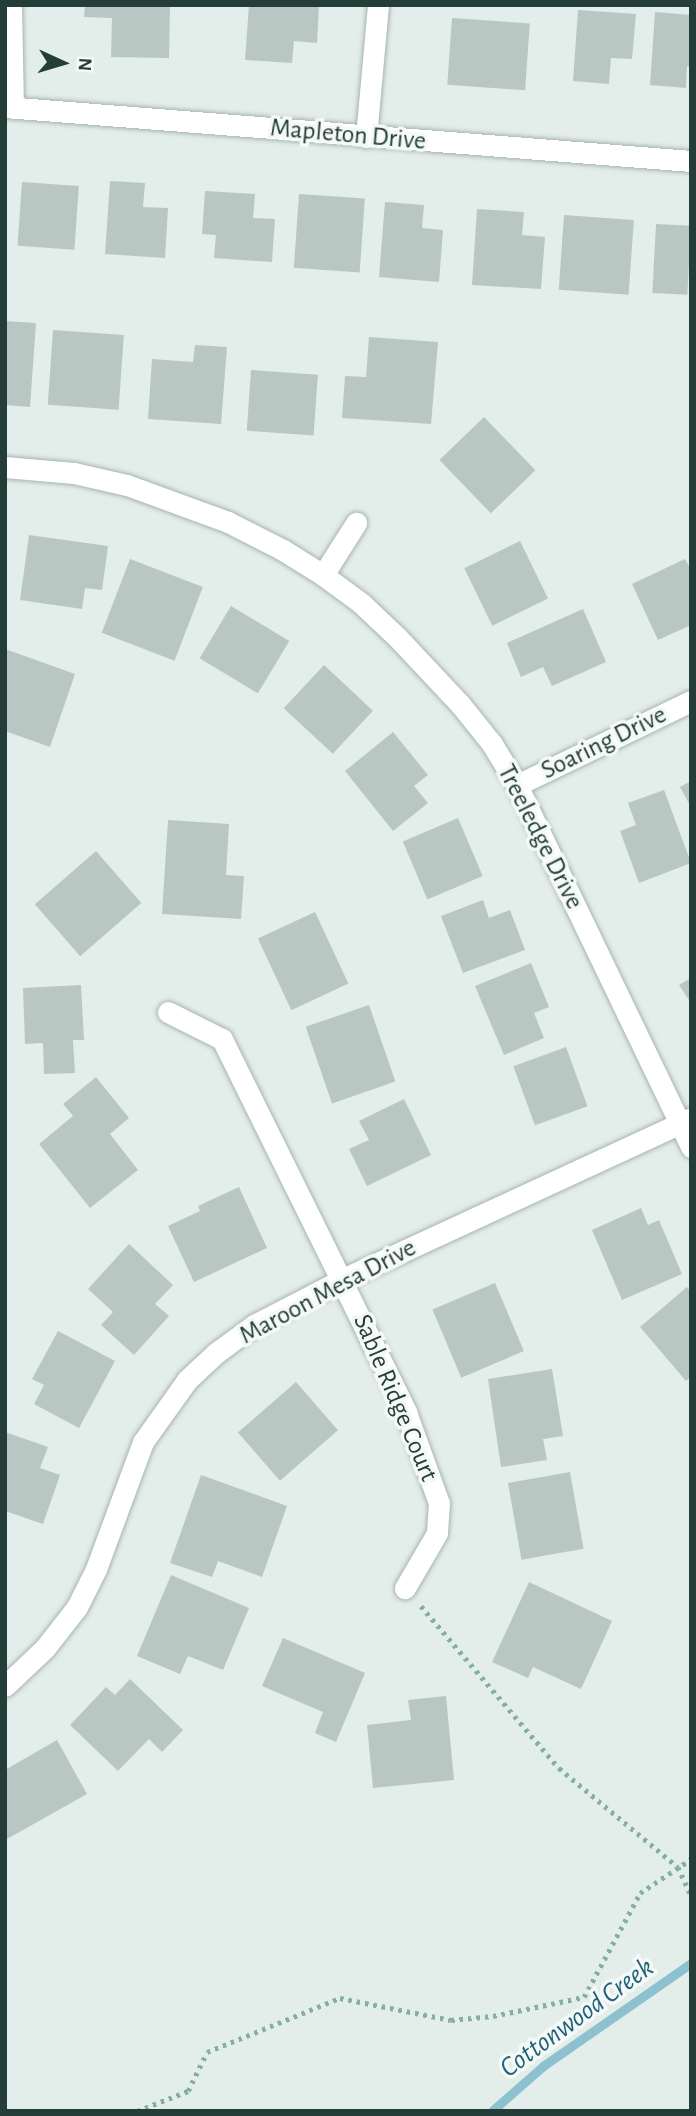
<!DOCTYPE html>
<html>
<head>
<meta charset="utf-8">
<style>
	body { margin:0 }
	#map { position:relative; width:696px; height:2116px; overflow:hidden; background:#e3ede9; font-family:"Alegreya Sans",sans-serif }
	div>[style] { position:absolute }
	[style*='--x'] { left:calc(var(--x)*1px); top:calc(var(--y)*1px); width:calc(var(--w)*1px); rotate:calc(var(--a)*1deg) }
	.stream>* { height:9px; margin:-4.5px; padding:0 4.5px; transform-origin:4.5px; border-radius:4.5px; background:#8ec1cf }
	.building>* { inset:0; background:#b9c7c2; transform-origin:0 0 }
	.path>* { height:4.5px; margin-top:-2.25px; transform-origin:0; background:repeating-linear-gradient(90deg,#85afa4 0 3.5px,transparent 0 8.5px) }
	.roads { filter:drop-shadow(0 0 2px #a6b5b0) drop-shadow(0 0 2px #a6b5b0) }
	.street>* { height:21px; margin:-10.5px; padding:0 10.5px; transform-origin:10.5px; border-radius:10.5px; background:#fff }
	span { translate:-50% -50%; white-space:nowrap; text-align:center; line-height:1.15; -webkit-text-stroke:7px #f4f9f7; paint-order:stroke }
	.street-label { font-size:26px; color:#243d38 }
	.water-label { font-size:28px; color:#206377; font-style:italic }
	.frame { position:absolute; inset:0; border:7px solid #243d38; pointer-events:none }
	.north { position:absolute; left:28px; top:28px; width:70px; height:70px; -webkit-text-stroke:5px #f4f9f7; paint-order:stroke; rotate:94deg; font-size:19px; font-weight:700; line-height:28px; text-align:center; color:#243d38 }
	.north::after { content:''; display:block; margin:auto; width:24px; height:32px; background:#243d38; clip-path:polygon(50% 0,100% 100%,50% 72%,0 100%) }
</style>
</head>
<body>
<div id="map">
	<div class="stream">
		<i style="--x:492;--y:2111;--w:68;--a:-41.4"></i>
		<i style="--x:543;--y:2066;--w:180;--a:-34.8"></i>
	</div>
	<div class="building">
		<i style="clip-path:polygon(85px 5px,170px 5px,169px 58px,111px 57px,112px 18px,84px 17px)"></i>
		<i style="clip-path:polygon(249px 5px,319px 5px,317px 43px,294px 41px,292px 63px,245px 60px)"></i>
		<i style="clip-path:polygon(578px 10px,636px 14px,632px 59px,611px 58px,609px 84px,573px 81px)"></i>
		<i style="clip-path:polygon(655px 12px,691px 15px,691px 67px,687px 66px,686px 88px,650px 85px)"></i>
		<i style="left:452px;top:18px;width:78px;height:67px;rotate:4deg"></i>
		<i style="clip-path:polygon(110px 181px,145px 183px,143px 207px,168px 208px,165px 258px,105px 254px)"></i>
		<i style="left:22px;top:182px;width:57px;height:64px;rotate:4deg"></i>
		<i style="clip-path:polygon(205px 191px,255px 194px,253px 218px,275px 219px,272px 262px,214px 258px,216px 235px,202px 234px)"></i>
		<i style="left:299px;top:194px;width:66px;height:74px;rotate:4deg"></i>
		<i style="clip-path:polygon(385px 202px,424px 205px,422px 228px,443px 230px,439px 282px,379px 277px)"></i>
		<i style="clip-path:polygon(477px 209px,524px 212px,522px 235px,545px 237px,541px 289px,472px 285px)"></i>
		<i style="left:564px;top:215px;width:70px;height:75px;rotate:4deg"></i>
		<i style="left:656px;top:224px;width:35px;height:69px;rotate:3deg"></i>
		<i style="clip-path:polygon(5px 321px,36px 323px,30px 407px,5px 405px)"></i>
		<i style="left:53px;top:330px;width:71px;height:75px;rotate:4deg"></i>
		<i style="clip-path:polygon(369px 337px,438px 342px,431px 424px,342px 418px,345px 376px,366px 377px)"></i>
		<i style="clip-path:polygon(195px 345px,227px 347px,221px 424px,148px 419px,152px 359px,193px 362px)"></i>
		<i style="left:251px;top:370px;width:67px;height:61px;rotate:4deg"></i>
		<i style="left:484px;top:417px;width:74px;height:62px;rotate:46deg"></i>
		<i style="clip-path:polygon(29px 535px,108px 546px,102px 590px,85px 588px,82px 609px,20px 600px)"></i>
		<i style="left:520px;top:541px;width:64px;height:62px;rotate:64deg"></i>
		<i style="left:130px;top:559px;width:78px;height:79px;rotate:21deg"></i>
		<i style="clip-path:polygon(685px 559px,691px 570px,691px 625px,658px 640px,632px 584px)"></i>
		<i style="left:231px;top:606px;width:68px;height:61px;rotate:31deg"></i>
		<i style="clip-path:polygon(583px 609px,606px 662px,552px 686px,543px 667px,521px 677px,507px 643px)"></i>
		<i style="clip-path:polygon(5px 649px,75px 674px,50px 747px,5px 731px)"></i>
		<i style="left:324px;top:665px;width:67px;height:59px;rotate:43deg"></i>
		<i style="clip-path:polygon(393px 732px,428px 775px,414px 786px,428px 803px,393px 831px,345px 771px)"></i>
		<i style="clip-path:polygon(691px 781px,691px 807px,680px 787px)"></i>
		<i style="clip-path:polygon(664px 790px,691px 863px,639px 883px,620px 831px,636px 825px,628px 803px)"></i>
		<i style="left:458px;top:818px;width:63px;height:60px;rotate:67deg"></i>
		<i style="clip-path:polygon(168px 820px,229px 824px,226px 875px,244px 876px,241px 919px,162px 914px)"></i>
		<i style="left:96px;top:851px;width:69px;height:81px;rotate:49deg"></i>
		<i style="clip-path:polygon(483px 900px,489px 918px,510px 910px,525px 950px,463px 973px,441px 916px)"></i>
		<i style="left:315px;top:912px;width:79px;height:63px;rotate:65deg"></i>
		<i style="clip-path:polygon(531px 963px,549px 1007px,534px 1013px,544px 1038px,504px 1055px,475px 986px)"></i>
		<i style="clip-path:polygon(691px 978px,691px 1003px,679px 985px)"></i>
		<i style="clip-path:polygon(81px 985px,84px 1040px,73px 1040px,75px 1073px,44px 1074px,43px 1043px,25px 1044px,23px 988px)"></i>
		<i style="left:369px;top:1005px;width:81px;height:67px;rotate:71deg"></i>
		<i style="left:566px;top:1047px;width:63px;height:56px;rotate:70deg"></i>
		<i style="clip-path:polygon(96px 1077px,129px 1118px,110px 1134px,138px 1170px,90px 1208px,39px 1144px,73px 1116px,63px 1104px)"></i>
		<i style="clip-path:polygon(404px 1099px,431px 1155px,367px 1186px,349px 1149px,369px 1140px,359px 1121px)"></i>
		<i style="clip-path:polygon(239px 1187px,267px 1248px,194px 1282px,168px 1226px,200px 1211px,198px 1206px)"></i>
		<i style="clip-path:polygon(641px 1208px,648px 1225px,659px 1220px,682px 1274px,622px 1300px,592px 1230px)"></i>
		<i style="clip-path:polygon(129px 1244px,173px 1285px,155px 1304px,169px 1316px,134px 1355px,101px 1325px,113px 1312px,88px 1289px)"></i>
		<i style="left:495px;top:1283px;width:74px;height:68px;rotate:67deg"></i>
		<i style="clip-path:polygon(687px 1287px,691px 1292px,691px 1377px,686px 1381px,640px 1327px)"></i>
		<i style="clip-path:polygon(58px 1331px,115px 1361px,79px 1428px,34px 1404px,44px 1385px,32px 1379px)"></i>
		<i style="clip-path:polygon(552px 1369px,563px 1436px,543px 1439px,547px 1460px,501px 1467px,488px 1379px)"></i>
		<i style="left:296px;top:1382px;width:64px;height:77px;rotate:49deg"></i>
		<i style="clip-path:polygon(5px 1432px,48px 1447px,40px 1468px,60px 1475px,43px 1524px,5px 1511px)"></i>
		<i style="left:570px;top:1472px;width:78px;height:63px;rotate:80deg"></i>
		<i style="clip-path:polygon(201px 1475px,287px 1506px,262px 1577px,218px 1561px,212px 1577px,170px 1563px)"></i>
		<i style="clip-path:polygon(171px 1575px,249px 1608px,223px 1670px,188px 1656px,180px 1674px,137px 1656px)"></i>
		<i style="clip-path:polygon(529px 1582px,612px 1621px,581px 1689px,533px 1667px,528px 1678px,492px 1662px)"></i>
		<i style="clip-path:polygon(283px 1638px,365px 1673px,336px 1742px,315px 1733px,323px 1712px,262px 1686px)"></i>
		<i style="clip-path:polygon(130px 1679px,183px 1730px,162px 1752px,149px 1739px,118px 1771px,70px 1725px,106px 1687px,115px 1695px)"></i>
		<i style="clip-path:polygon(446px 1696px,454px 1780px,373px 1788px,367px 1725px,411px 1720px,408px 1700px)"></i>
		<i style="clip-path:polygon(57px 1740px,87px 1794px,7px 1839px,5px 1770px)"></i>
	</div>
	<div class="path">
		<i style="--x:421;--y:1606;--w:213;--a:49.6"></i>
		<i style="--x:559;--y:1768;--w:155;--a:39.8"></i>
		<i style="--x:678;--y:1867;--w:31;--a:65"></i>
		<i style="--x:137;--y:2111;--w:55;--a:-21.4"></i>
		<i style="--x:188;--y:2091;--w:43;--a:-64"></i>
		<i style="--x:207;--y:2052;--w:144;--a:-22.1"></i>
		<i style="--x:340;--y:1998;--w:113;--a:11.2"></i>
		<i style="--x:451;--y:2020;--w:42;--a:-5.4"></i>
		<i style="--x:493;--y:2016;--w:93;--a:-11.8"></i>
		<i style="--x:584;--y:1997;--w:118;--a:-61.7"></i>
		<i style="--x:640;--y:1893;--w:61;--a:-33.7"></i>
	</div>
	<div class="roads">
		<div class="street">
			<i style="--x:11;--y:5;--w:102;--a:88.9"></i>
			<i style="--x:5;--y:107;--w:688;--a:4.5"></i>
			<i style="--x:366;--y:137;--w:133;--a:-84.8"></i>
			<i style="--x:5;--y:467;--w:69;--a:5"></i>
			<i style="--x:74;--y:473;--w:54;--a:12.8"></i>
			<i style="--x:127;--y:485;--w:108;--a:20.1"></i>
			<i style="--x:228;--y:522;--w:62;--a:27"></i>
			<i style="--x:283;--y:550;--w:47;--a:32"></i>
			<i style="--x:323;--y:575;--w:47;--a:36.4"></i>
			<i style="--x:361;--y:603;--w:50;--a:43.4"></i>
			<i style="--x:397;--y:637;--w:92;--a:46.8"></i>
			<i style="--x:460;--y:704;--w:51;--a:51.3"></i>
			<i style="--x:492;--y:744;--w:48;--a:58.6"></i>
			<i style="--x:517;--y:785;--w:402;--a:64.3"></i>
			<i style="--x:323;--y:575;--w:62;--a:-57.6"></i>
			<i style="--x:517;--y:785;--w:193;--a:-25.8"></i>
			<i style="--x:168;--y:1012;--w:60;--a:26.6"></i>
			<i style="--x:222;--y:1039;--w:416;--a:63.7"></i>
			<i style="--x:406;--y:1412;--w:97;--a:70.1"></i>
			<i style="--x:439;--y:1503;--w:30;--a:94"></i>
			<i style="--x:437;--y:1533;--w:64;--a:120.2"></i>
			<i style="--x:5;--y:1686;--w:55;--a:-43.5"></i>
			<i style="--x:45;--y:1648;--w:52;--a:-52"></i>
			<i style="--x:77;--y:1607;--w:42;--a:-63.4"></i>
			<i style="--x:96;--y:1569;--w:135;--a:-69.7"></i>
			<i style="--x:143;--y:1442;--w:76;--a:-54.6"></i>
			<i style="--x:187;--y:1380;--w:40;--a:-43"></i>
			<i style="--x:216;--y:1353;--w:47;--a:-36.4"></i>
			<i style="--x:254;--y:1325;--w:100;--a:-27.3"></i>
			<i style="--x:343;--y:1279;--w:383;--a:-24.8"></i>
		</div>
	</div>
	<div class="street-label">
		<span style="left:348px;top:135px;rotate:5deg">Mapleton Drive</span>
		<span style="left:604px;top:743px;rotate:-26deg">Soaring Drive</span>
		<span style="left:540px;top:837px;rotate:63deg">Treeledge Drive</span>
		<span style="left:328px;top:1292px;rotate:-28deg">Maroon Mesa Drive</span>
		<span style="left:395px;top:1398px;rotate:67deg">Sable Ridge Court</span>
	</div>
	<div class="water-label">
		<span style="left:577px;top:2018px;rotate:-36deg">Cottonwood Creek</span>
	</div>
	<div class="frame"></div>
	<div class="north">N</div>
</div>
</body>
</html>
